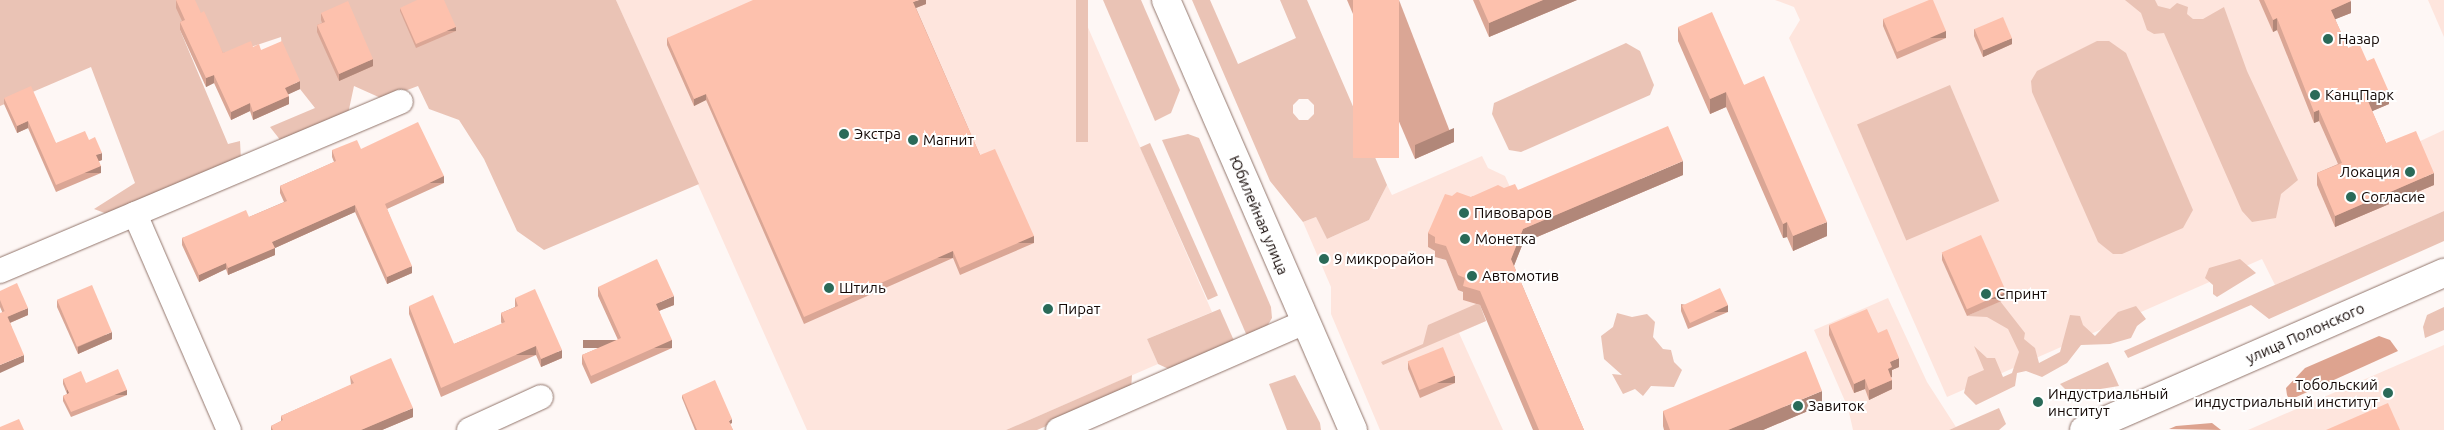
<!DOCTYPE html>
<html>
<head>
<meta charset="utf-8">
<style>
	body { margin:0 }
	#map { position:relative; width:2444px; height:430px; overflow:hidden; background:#fef7f5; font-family:Ubuntu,sans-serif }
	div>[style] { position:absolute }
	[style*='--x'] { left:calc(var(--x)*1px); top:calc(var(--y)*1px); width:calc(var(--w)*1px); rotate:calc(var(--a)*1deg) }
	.built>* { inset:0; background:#fee5dd }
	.green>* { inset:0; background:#eac3b5; transform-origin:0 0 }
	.forest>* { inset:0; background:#dda38f }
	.roads { filter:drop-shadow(0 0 1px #92756b) drop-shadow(0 0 1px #92756b) }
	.street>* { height:24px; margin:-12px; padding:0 12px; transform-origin:12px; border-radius:12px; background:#fff }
	.secondary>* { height:28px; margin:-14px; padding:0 14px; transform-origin:14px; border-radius:14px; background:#fff }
	.wall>* { inset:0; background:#daa695 }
	.shaded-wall>* { inset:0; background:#b18779; transform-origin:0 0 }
	.building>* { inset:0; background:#fdc1ad; transform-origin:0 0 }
	.dots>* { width:14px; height:14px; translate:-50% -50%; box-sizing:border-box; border:2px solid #fff; border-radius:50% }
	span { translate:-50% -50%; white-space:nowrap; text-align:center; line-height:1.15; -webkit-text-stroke:4px #fff; paint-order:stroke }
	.poi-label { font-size:15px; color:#140906 }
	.left { translate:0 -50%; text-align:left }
	.right { translate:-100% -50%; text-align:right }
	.street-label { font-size:15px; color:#140906 }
</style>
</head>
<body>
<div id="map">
	<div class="built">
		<i style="clip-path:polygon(616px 0,1076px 0,1212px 312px,1147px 339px,1158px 364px,1006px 430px,807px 430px)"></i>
		<i style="clip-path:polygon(1775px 0,2292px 0,2297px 62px,2337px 162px,2416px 143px,2444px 130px,2444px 211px,2275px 285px,2262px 259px,1947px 397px,1789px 38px,1800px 20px,1794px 7px)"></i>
		<i style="clip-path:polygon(2428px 0,2444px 0,2444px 37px)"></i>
		<i style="clip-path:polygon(1482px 156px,1488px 168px,1505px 176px,1515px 198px,1428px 247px,1435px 251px,1435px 257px,1446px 260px,1458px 289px,1480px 305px,1486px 321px,1459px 333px,1503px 430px,1380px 430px,1331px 314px,1331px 287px,1303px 222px,1316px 217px,1327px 239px,1369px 220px,1387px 185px,1392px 195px)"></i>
		<i style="clip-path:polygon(1888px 298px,1927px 382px,1956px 427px,1949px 430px,1853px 430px,1848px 408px,1814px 330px)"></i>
		<i style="clip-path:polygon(2444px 345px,2444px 430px,2248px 430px,2416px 357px)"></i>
	</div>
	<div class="green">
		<i style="clip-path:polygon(0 0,616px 0,699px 184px,544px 250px,517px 231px,484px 159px,459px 120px,429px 109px,418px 86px,383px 99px,354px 86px,348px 114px,281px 141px,270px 127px,315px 108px,300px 89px,282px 49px,281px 37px,221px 57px,185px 28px,180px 30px,228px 144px,240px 141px,241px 160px,110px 215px,94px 209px,135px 183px,91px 67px,0 106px)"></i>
		<i style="left:1076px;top:0;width:12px;height:142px"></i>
		<i style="clip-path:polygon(1103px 0,1141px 0,1180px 90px,1171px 113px,1155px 121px)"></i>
		<i style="clip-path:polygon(evenodd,1192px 0,1210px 0,1238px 64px,1296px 38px,1280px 0,1307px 0,1387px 185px,1369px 220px,1327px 239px,1316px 217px,1303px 222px,1270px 181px,1192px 0,1299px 99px,1308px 99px,1314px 105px,1314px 114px,1308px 120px,1299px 120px,1293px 113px,1293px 105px,1299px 99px)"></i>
		<i style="clip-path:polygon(2125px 0,2155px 0,2158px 6px,2170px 9px,2177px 3px,2188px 7px,2187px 14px,2193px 19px,2203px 19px,2224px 7px,2247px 71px,2298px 180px,2281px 194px,2276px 218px,2252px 222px,2242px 211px,2164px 33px,2154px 34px,2147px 30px,2141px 13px)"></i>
		<i style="clip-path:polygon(2097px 41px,2109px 41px,2126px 53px,2193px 210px,2183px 228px,2122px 254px,2113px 254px,2098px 242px,2032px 92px,2031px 81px,2037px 71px)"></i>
		<i style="clip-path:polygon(1626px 43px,1640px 51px,1654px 85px,1650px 95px,1521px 152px,1509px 150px,1492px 114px,1494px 103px)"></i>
		<i style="left:1950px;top:85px;width:126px;height:101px;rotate:67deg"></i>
		<i style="clip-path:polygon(1188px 134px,1199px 138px,1271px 307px,1272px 318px,1266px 328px,1247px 336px,1162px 140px)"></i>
		<i style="left:1150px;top:143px;width:167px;height:11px;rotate:66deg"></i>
		<i style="clip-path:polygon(2444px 211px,2444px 241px,2269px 319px,2251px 305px,2128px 358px,2124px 351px)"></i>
		<i style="clip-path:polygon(2240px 259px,2256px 273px,2217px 297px,2213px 294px,2213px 285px,2205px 278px,2209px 268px)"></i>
		<i style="clip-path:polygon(2000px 301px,2025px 333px,2024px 339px,2035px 348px,2039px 363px,2060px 352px,2070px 315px,2080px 316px,2083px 325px,2095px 336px,2118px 312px,2136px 306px,2146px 319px,2137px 326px,2131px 338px,2110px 344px,2081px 345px,2067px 363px,2042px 377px,2026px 371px,2017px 373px,2015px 386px,1976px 405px,1964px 393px,1968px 377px,1984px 370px,1974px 346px,1987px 358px,1995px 358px,2003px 377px,2012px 373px,2019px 352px,2008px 329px,1987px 317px,1967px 316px)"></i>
		<i style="clip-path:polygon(1476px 304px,1480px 305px,1486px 321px,1383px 365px,1381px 362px,1423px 344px,1428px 325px)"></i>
		<i style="clip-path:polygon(2444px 307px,2444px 330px,2425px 338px,2423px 327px,2427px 315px)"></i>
		<i style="clip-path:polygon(1220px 309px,1235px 343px,1171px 370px,1158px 364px,1147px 339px)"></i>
		<i style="clip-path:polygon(1617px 313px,1632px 317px,1647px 314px,1655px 322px,1653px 337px,1663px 349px,1671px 350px,1674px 362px,1682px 370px,1674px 387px,1651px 386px,1643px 396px,1635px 389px,1623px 394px,1612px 374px,1622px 375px,1604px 359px,1601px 336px,1613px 327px)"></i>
		<i style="clip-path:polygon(2108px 362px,2119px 386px,2082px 392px,2068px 392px,2060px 384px)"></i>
		<i style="clip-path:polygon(1132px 375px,1131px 390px,1037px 430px,1006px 430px)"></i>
		<i style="clip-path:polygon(1295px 375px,1320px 423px,1321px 430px,1287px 430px,1269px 384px)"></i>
		<i style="clip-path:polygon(1999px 408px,2006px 424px,1999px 430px,1949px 430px)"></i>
	</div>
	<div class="forest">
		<i style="clip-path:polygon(2379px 336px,2390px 340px,2398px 351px,2294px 398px,2289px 399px,2287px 395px,2286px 388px,2305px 368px)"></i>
		<i style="clip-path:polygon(2212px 423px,2221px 430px,2169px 429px,2176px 426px)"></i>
	</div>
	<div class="roads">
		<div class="street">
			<i style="--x:135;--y:214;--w:236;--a:66.5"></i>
			<i style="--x:0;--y:271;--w:435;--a:-22.9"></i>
			<i style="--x:469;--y:430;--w:79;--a:-24.6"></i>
			<i style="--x:1058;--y:430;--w:270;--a:-23.6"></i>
		</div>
		<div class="secondary">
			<i style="--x:1166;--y:0;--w:469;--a:66.5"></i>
			<i style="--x:2084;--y:430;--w:393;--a:-23.6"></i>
		</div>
	</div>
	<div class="wall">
		<i style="clip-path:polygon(176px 0,201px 13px,223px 53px,253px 47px,261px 50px,300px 89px,288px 94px,289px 104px,253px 120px,250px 111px,231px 120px,214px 83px,206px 87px,180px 30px,180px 22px,182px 21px,176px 8px)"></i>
		<i style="clip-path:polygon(926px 0,926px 4px,916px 8px,980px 155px,1034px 243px,960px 275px,953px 258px,804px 324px,706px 100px,694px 106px,667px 45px,667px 38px)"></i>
		<i style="clip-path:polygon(1347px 0,1399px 0,1454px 142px,1415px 159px)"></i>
		<i style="clip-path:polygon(1473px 0,1577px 0,1489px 37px)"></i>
		<i style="clip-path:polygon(2259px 0,2350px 0,2351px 13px,2335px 19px,2348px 48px,2367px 61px,2389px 104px,2372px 111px,2386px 143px,2434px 185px,2335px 227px,2317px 185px,2317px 173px,2338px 164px,2319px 121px,2314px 123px,2277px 30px,2273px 32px)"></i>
		<i style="clip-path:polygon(400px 8px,456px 31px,416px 48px,400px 11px)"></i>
		<i style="clip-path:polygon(321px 13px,373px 66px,339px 81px,317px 32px,317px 25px,322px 23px,321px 20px)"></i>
		<i style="clip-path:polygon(1883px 19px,1946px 38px,1897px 59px,1883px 26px)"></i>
		<i style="clip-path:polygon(1678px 27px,1744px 85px,1827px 236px,1793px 251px,1787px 237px,1783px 238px,1726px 107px,1710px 114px,1678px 41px)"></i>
		<i style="clip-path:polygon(1974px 29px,2012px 44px,1983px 57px,1974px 36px)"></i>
		<i style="clip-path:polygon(4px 98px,56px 143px,89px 140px,102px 160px,99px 161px,101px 173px,56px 192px,28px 128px,17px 133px,4px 104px)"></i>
		<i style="clip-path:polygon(361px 149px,444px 183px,387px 209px,412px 273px,387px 284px,355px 212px,275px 248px,275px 255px,228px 275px,226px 269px,199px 282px,182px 245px,182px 238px,249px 217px,284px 202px,280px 193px,280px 186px,334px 162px,332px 157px,332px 150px)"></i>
		<i style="clip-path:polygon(1683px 175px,1523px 243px,1514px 266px,1584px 430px,1533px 430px,1480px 305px,1463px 300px,1463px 292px,1458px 290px,1446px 260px,1435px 257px,1435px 251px,1428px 247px,1428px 233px,1452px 196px,1471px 197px,1504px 188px,1518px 190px)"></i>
		<i style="clip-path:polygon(1942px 253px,2006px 299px,1967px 316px,1942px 260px)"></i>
		<i style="clip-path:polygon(598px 287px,674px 305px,659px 311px,672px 348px,591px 384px,582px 364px,582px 355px,618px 340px,598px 296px)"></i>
		<i style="clip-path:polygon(0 291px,28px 315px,10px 323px,24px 362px,0 307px)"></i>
		<i style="clip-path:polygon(515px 298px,562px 358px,541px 367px,536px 355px,441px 397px,409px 314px,409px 306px,454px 344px,502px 324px,501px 322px,501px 313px,515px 307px)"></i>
		<i style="clip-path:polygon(57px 300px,112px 339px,78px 354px,57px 307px)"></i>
		<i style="clip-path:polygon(1681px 304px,1728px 312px,1688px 329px,1681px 311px)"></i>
		<i style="clip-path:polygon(1829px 325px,1878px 333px,1899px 367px,1892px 370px,1892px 377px,1891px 377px,1892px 389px,1869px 400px,1865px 389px,1854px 393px,1829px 335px)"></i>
		<i style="clip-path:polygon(1408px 362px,1455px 383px,1420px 398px,1408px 369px)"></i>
		<i style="clip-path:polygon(350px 376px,413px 417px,382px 430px,271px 430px,271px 426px,281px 421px,281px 416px,351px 385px)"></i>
		<i style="clip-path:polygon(63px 379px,86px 383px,127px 395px,71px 417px,63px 401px,63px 396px,67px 394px,63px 384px)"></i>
		<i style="clip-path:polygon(682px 395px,732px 423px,730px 424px,733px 430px,695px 430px,682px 398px)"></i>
		<i style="clip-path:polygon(1822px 405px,1763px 430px,1664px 430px,1663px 426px,1663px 411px)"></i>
	</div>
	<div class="shaded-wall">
		<i style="clip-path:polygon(919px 0,926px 0,926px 4px,913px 9px,913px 2px)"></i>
		<i style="clip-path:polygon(1543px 0,1577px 0,1489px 37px,1489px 23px)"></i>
		<i style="clip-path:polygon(2351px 1px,2351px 13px,2331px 21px,2331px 10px)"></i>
		<i style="clip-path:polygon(2277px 18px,2277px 30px,2273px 32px,2273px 20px)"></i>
		<i style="left:456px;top:27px;width:4px;height:43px;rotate:90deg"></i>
		<i style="left:1946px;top:31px;width:7px;height:53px;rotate:90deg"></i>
		<i style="clip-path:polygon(2012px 38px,2012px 44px,1983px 57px,1983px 50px)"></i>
		<i style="clip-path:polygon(373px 59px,373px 66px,339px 81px,339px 74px)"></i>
		<i style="clip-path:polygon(214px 75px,214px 83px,206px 87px,206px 78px)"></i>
		<i style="clip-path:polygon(300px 81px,300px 89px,285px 96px,285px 88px)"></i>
		<i style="clip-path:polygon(1726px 92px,1726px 107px,1710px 114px,1710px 99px)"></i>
		<i style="clip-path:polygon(2389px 92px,2389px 104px,2368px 113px,2368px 101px)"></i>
		<i style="clip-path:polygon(706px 94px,706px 100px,694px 106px,694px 99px)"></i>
		<i style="clip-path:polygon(289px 96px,289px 104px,253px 120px,253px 112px)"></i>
		<i style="clip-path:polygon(250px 103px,250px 111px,231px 120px,231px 112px)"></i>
		<i style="clip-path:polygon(2319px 110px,2319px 121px,2314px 123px,2314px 112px)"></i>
		<i style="clip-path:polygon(28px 121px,28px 128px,17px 133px,17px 126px)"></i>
		<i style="clip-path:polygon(1454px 128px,1454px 142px,1415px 159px,1415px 145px)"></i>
		<i style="clip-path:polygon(102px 153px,102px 160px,96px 162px,96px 155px)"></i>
		<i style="clip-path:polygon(1683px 161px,1683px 175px,1523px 243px,1511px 273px,1511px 259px,1523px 229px)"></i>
		<i style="left:101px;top:166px;width:7px;height:49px;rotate:90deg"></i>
		<i style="clip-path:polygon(2434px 173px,2434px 185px,2335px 227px,2335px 216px)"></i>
		<i style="left:444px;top:176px;width:7px;height:65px;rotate:90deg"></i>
		<i style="clip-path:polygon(355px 205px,355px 212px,275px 248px,275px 255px,228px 275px,228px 268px,272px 242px)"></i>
		<i style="clip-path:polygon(1787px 222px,1787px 237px,1783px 238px,1783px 224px)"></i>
		<i style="clip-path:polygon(1827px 222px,1827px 236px,1793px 251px,1793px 236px)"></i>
		<i style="left:1034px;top:236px;width:7px;height:81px;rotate:90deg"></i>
		<i style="left:953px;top:251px;width:7px;height:163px;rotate:90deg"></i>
		<i style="clip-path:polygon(226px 263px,226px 269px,199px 282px,199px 275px)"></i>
		<i style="clip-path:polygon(412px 266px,412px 273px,387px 284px,387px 277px)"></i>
		<i style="left:2006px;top:292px;width:7px;height:43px;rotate:90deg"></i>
		<i style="clip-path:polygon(674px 296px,674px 305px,656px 312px,656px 304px)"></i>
		<i style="left:1728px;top:305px;width:7px;height:43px;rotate:90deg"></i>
		<i style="clip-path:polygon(28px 308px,28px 315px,7px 324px,7px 317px)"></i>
		<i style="clip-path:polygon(112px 332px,112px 339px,78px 354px,78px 347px)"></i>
		<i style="left:672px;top:340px;width:8px;height:89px;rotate:90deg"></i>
		<i style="left:536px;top:346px;width:9px;height:104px;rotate:90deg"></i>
		<i style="clip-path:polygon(562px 350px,562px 358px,541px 367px,541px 359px)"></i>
		<i style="clip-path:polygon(24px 355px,24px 362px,0 373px,0 365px)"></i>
		<i style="clip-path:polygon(1899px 358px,1899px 367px,1892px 370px,1892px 377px,1888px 379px,1888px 369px,1890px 362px)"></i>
		<i style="left:1455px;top:376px;width:7px;height:38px;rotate:90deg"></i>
		<i style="clip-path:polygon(1865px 379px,1865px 389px,1854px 393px,1854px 384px)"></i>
		<i style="clip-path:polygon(1892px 380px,1892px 389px,1869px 400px,1869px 390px)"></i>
		<i style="left:127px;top:390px;width:5px;height:60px;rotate:90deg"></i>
		<i style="clip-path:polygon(1822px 391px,1822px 405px,1763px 430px,1728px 430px)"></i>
		<i style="clip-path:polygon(413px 408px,413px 417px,382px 430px,361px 430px)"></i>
		<i style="clip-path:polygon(732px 419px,732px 423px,729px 424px,729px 421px)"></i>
	</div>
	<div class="building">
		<i style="clip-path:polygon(176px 0,195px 0,201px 13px,204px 11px,223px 53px,251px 41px,253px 47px,259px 44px,261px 50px,282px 41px,300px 81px,285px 88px,289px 96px,253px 112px,250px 103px,231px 112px,214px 75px,206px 78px,180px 22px,185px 20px)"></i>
		<i style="clip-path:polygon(417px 0,444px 0,456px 27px,416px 44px,400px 8px)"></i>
		<i style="clip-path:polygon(753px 0,919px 0,913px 2px,980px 155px,995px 149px,1034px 236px,960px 268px,953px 251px,804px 317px,706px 94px,694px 99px,667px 38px)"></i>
		<i style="left:1353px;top:0;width:46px;height:158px"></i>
		<i style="clip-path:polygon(1479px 0,1543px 0,1489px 23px)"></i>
		<i style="clip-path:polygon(1929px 0,1933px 0,1946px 31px,1897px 52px,1883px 19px)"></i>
		<i style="clip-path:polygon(2264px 0,2350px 0,2351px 1px,2331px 10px,2348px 48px,2359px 43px,2367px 61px,2374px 58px,2389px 92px,2368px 101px,2386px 143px,2416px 131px,2434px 173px,2335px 216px,2317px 173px,2342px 163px,2319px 110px,2314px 112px,2277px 18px,2273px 20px)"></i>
		<i style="clip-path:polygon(348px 1px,373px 59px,339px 74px,317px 25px,325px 22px,321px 13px)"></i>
		<i style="clip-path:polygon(1712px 12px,1744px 85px,1764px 76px,1827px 222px,1793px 236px,1787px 222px,1783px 224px,1726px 92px,1710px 99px,1678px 27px)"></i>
		<i style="left:2003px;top:17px;width:23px;height:31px;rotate:67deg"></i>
		<i style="clip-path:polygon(31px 86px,56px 143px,85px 131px,89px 140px,95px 137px,102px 153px,96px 155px,101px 166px,56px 185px,28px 121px,17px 126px,4px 98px)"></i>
		<i style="clip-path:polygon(418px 122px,444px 176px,385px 204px,412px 266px,387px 277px,355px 205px,272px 242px,275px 248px,228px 268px,226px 263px,199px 275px,182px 238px,246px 210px,249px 217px,287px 201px,280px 186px,336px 161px,332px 150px,357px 140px,361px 149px)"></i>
		<i style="clip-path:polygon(1668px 126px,1683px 161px,1523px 229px,1511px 259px,1584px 430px,1539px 430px,1480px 291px,1463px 286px,1465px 278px,1458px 275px,1446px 246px,1435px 243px,1435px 237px,1428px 233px,1445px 194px,1452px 196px,1457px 192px,1471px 197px,1498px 185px,1504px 188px,1515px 184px,1518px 190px)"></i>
		<i style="left:1981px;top:235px;width:62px;height:43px;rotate:66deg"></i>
		<i style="clip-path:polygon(657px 259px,674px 296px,656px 304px,672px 340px,591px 376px,582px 355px,621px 338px,598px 287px)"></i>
		<i style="clip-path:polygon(17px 283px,28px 308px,7px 317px,0 300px,0 291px)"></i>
		<i style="left:92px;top:285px;width:51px;height:38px;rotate:67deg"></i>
		<i style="left:1720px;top:288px;width:19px;height:42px;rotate:65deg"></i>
		<i style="clip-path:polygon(535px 289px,562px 350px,541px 359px,536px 346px,441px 388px,409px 306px,433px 295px,454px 344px,505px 322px,501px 313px,518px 306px,515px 298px)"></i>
		<i style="clip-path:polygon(1867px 309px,1878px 333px,1887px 329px,1899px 358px,1890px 362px,1892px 367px,1888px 369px,1892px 380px,1869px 390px,1865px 379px,1854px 384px,1829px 325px)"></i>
		<i style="clip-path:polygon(5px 311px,24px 355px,0 365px,0 313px)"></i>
		<i style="left:1443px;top:347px;width:31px;height:38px;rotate:68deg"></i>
		<i style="clip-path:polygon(1806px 351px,1822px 391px,1728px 430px,1670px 430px,1663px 411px)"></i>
		<i style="clip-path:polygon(391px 358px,413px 408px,361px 430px,273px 430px,271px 426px,283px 420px,281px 416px,354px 383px,350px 376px)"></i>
		<i style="clip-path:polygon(118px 369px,127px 390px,71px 412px,63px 396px,69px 393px,63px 379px,81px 371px,86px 383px)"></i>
		<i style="clip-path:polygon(715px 380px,732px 419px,729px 421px,733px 430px,697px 430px,682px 395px)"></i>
		<i style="clip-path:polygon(2388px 403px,2400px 430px,2326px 430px)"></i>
		<i style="clip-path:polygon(19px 419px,24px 430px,0 430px,0 427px)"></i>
	</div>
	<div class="dots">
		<i style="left:2328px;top:39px;background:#2a6a58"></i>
		<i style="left:2315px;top:95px;background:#2a6a58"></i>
		<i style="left:844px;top:134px;background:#2a6a58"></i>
		<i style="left:913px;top:140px;background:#2a6a58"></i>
		<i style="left:2410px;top:172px;background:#2a6a58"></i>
		<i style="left:2351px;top:197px;background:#2a6a58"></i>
		<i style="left:1464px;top:213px;background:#2a6a58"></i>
		<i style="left:1465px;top:239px;background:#2a6a58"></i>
		<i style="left:1324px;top:259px;background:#2a6a58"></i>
		<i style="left:1472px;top:276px;background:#2a6a58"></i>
		<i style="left:829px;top:288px;background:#2a6a58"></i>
		<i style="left:1986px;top:294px;background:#2a6a58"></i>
		<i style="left:1048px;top:309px;background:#2a6a58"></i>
		<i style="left:2388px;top:393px;background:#2a6a58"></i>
		<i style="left:2038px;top:402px;background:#2a6a58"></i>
		<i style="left:1798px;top:406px;background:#2a6a58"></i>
	</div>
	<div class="poi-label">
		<span class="left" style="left:2338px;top:39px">Назар</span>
		<span class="left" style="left:2325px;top:95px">КанцПарк</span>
		<span class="left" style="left:854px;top:134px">Экстра</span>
		<span class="left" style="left:923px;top:140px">Магнит</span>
		<span class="right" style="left:2400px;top:172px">Локация</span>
		<span class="left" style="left:2361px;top:197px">Согласие</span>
		<span class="left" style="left:1474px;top:213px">Пивоваров</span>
		<span class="left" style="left:1475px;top:239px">Монетка</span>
		<span class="left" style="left:1334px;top:259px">9 микрорайон</span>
		<span class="left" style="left:1482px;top:276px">Автомотив</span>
		<span class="left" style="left:839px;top:288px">Штиль</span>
		<span class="left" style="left:1996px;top:294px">Спринт</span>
		<span class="left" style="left:1058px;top:309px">Пират</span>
		<span class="right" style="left:2378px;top:393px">Тобольский<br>индустриальный институт</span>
		<span class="left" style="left:2048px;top:402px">Индустриальный<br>институт</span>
		<span class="left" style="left:1808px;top:406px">Завиток</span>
	</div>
	<div class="street-label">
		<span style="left:1259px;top:215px;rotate:67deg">Юбилейная улица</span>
		<span style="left:2305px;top:333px;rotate:-24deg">улица Полонского</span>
	</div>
</div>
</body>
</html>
